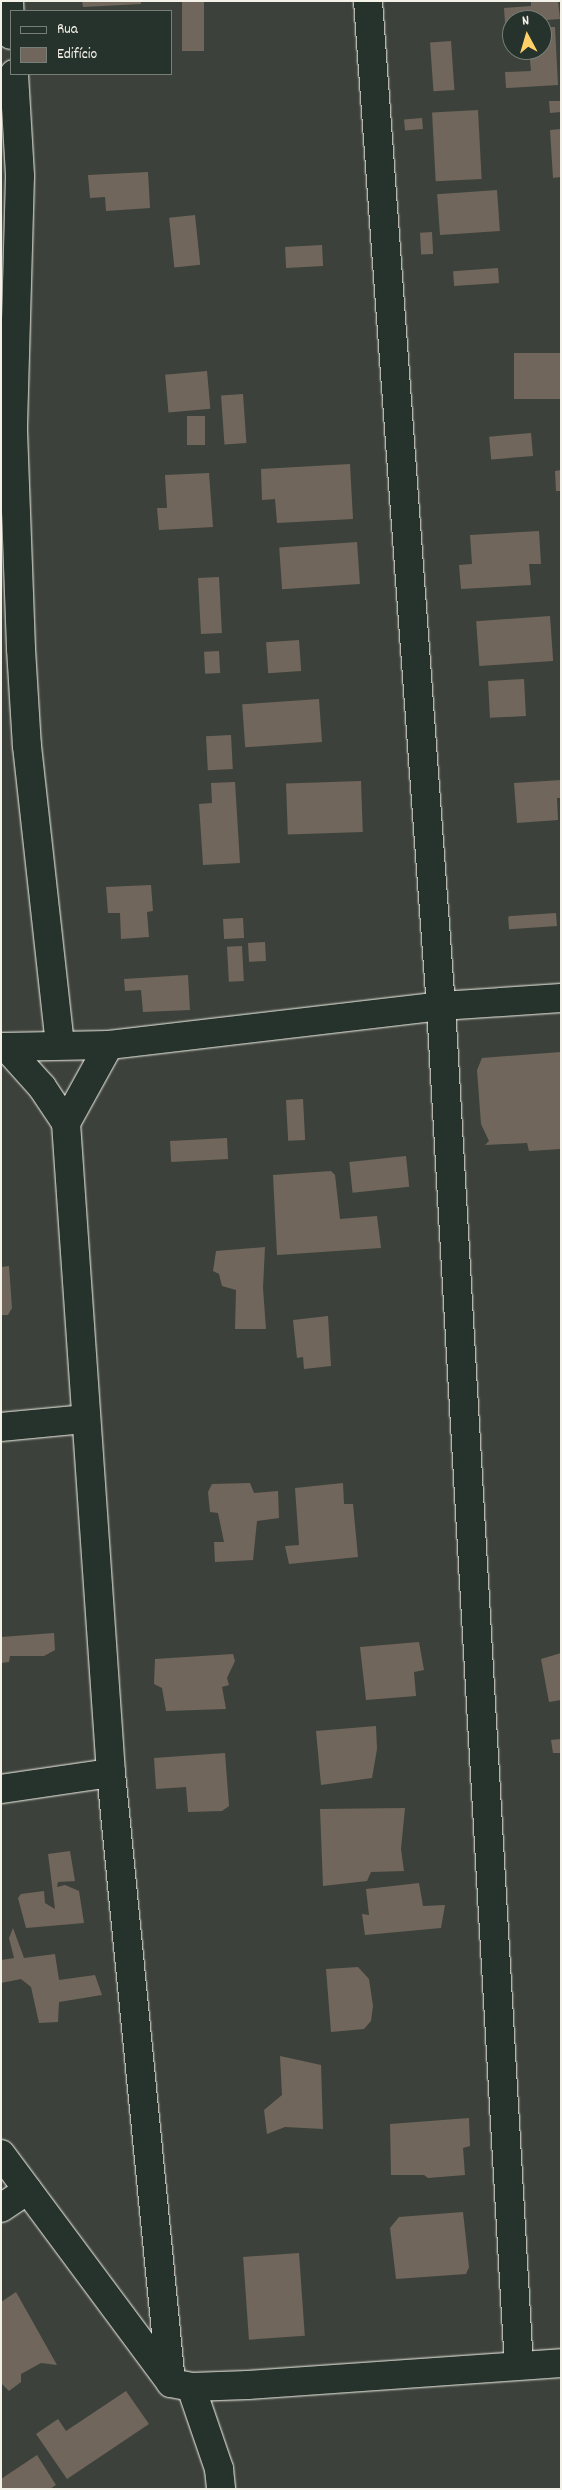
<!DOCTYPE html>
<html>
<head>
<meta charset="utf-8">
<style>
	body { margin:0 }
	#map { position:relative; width:562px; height:2490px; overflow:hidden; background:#3c423b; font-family:Dekko,sans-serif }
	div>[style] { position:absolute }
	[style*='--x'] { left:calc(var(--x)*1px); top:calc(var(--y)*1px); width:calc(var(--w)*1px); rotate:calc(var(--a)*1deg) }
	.building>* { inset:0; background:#71665b; transform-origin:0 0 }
	.roads { filter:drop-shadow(0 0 1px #f4f1e8) drop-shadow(0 0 1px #f4f1e8) }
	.minor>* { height:28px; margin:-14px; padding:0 14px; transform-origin:14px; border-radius:14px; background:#26332d }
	span { translate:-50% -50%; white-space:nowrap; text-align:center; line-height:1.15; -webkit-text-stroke:4px #26332d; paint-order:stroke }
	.frame { position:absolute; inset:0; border:2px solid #f4f1e8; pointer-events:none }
	.legend { position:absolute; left:10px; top:10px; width:162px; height:65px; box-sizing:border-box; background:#26332d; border:1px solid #787f78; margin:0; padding:6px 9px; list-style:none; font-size:15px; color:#f4f1e8 }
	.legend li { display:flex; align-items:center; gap:10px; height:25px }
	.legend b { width:25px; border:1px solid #787f78 }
	.north { position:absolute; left:502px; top:10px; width:50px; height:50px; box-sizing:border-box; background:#26332d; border:1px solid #787f78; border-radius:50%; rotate:354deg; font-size:14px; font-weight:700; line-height:20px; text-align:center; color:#f4f1e8 }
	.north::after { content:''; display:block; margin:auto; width:18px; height:22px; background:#ffd166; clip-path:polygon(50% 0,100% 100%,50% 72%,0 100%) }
</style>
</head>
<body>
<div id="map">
	<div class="building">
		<i style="clip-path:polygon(82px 1px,141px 1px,141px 4px,83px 7px)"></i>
		<i style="left:182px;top:1px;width:22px;height:50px"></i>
		<i style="clip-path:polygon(531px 1px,558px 1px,560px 19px,505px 23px,504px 8px,531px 6px)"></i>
		<i style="clip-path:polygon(542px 27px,555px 27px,558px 85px,506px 88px,505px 72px,531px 71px,529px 50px,542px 50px)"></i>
		<i style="left:451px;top:41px;width:49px;height:21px;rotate:86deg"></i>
		<i style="clip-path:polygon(549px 101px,561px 101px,561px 112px,550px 113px)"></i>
		<i style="left:478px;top:110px;width:69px;height:46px;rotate:87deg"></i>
		<i style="left:422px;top:118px;width:11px;height:18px;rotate:85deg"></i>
		<i style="clip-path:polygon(561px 129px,561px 177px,553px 178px,550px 130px)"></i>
		<i style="clip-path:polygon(148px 172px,150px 208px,106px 211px,105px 197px,90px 198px,88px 175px)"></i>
		<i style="left:497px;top:190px;width:41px;height:60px;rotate:86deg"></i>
		<i style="left:195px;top:215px;width:50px;height:26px;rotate:84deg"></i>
		<i style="left:432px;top:232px;width:22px;height:12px;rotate:87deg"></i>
		<i style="left:322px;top:245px;width:21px;height:37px;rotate:87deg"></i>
		<i style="left:498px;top:268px;width:15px;height:45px;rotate:86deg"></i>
		<i style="left:561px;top:353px;width:46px;height:47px;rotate:90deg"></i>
		<i style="left:207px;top:371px;width:38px;height:42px;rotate:85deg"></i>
		<i style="left:243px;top:394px;width:49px;height:22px;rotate:86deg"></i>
		<i style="left:187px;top:416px;width:18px;height:29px"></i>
		<i style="left:531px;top:433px;width:23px;height:42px;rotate:85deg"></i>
		<i style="clip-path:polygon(350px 464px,353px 519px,277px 523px,275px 499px,262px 500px,261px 469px)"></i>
		<i style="clip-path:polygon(561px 470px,561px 491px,556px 491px,555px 471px)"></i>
		<i style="clip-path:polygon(209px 473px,213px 527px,159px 530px,157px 508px,167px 508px,165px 475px)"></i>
		<i style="clip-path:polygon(539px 531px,541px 564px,529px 564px,531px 585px,461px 589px,459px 565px,472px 564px,470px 535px)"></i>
		<i style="left:357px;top:542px;width:42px;height:78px;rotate:86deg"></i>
		<i style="left:219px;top:577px;width:56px;height:21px;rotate:87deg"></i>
		<i style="left:550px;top:616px;width:45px;height:74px;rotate:86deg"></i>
		<i style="left:299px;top:640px;width:31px;height:33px;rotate:86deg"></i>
		<i style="left:219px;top:651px;width:22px;height:15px;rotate:87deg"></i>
		<i style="left:524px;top:679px;width:37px;height:36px;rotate:87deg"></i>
		<i style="left:319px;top:699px;width:43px;height:77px;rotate:86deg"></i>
		<i style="left:231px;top:735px;width:34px;height:25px;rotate:87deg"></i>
		<i style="clip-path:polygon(561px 780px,561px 798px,557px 798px,558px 820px,517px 823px,514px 783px)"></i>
		<i style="left:361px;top:781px;width:51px;height:75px;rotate:88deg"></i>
		<i style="clip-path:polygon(235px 782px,240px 863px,203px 865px,199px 804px,212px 803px,211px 783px)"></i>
		<i style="clip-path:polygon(151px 885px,153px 911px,147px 912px,149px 937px,121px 939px,120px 913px,108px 913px,106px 887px)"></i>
		<i style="left:556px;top:913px;width:13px;height:48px;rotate:86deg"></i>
		<i style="left:243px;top:918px;width:20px;height:20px;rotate:87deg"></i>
		<i style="left:265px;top:942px;width:19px;height:17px;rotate:87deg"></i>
		<i style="left:242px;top:946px;width:35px;height:15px;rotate:87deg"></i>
		<i style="clip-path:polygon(188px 975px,190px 1010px,143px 1012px,141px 990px,125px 991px,124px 979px)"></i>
		<i style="clip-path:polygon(561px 1052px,561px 1149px,529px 1151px,527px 1143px,485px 1145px,489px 1141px,481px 1124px,477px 1070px,482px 1058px)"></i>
		<i style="left:303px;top:1099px;width:41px;height:17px;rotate:87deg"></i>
		<i style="left:227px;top:1138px;width:21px;height:57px;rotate:87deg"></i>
		<i style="left:406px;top:1156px;width:31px;height:57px;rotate:84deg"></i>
		<i style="clip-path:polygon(331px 1171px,335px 1175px,340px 1219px,377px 1216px,381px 1248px,277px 1255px,273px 1175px)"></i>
		<i style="clip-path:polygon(265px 1247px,263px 1288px,266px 1329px,235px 1329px,236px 1290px,222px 1286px,219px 1274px,213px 1271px,216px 1251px)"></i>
		<i style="clip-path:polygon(9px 1266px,12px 1308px,8px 1315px,1px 1315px,1px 1267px)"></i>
		<i style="clip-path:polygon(328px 1316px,331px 1366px,304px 1369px,303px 1357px,297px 1358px,293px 1320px)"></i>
		<i style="clip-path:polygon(250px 1483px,254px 1493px,278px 1491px,279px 1518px,257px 1521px,253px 1560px,215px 1562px,214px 1542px,224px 1542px,218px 1513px,210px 1512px,208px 1492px,212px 1484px)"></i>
		<i style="clip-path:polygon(343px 1483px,344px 1504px,353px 1504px,358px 1557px,289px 1564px,285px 1546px,299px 1545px,295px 1488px)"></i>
		<i style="clip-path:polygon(54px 1633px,55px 1650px,44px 1656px,10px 1656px,9px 1662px,1px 1663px,1px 1637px)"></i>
		<i style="clip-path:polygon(419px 1642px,424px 1670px,414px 1672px,416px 1696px,366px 1700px,360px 1647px)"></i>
		<i style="clip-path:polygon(561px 1653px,561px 1700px,549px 1702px,541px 1659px)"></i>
		<i style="clip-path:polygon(233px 1654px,235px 1661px,227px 1678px,229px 1685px,222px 1687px,226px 1709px,166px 1711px,162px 1688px,154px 1684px,155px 1659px)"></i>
		<i style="clip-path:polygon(376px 1726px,377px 1749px,372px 1778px,321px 1785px,316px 1731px)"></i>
		<i style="clip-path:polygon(561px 1739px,561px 1753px,553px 1753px,551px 1740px)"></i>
		<i style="clip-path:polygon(225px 1753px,229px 1806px,222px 1811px,188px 1812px,186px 1787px,156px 1789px,154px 1758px)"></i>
		<i style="clip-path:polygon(405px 1808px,401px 1849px,404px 1871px,371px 1872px,367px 1881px,323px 1886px,320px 1809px)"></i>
		<i style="clip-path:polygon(70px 1851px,75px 1881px,58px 1882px,57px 1887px,65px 1885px,79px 1891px,84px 1923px,26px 1928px,18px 1898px,21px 1894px,44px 1891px,45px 1903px,55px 1909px,48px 1854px)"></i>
		<i style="clip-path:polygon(419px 1883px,423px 1906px,445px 1905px,441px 1928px,365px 1935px,362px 1914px,369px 1915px,366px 1889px)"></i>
		<i style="clip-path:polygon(13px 1928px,24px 1958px,55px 1954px,59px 1980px,95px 1975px,102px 1995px,59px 2002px,58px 2022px,39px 2023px,31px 1987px,21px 1979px,1px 1983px,1px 1960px,14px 1958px,9px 1938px)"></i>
		<i style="clip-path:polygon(358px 1967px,369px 1979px,373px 2006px,371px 2021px,364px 2029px,331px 2032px,326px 1969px)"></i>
		<i style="clip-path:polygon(280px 2056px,321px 2065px,323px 2129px,285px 2127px,267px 2134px,264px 2110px,282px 2095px)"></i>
		<i style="clip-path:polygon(469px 2118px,470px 2146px,463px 2148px,465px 2175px,428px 2178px,424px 2175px,391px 2175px,390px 2124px)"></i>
		<i style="clip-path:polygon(463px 2212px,469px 2267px,466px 2274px,396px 2279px,390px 2228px,399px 2217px)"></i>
		<i style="left:299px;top:2253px;width:83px;height:56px;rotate:86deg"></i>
		<i style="clip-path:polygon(16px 2292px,57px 2365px,41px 2363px,21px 2374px,21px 2382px,9px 2391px,1px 2383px,1px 2302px)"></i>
		<i style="clip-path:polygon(126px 2391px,149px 2424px,67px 2479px,36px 2434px,58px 2419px,66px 2431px)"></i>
		<i style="clip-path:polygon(37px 2455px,56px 2485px,50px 2489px,1px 2489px,1px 2479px)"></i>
	</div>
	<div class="roads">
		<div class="minor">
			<i style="--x:9;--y:1;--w:34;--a:87"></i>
			<i style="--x:368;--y:1;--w:1008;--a:85.85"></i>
			<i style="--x:441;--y:1006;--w:1361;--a:86.72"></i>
			<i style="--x:14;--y:74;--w:102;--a:86.6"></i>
			<i style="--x:20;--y:176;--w:254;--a:91.6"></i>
			<i style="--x:13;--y:430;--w:219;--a:87.9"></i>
			<i style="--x:21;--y:649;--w:97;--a:86.5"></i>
			<i style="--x:27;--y:746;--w:300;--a:83.7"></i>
			<i style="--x:1;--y:1047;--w:108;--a:-1.1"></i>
			<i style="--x:109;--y:1045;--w:334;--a:-6.7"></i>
			<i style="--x:441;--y:1006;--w:120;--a:-3.8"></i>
			<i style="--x:6;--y:1047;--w:54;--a:48"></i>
			<i style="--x:42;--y:1087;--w:43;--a:56.3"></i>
			<i style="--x:66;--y:1123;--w:652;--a:86.04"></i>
			<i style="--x:111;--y:1773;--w:613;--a:84.38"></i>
			<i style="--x:66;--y:1123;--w:89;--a:-61.1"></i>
			<i style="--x:1;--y:1427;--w:85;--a:-5.4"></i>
			<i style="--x:1;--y:1789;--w:111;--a:-8.3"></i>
			<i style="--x:1;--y:2154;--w:285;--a:53.4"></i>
			<i style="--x:171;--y:2383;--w:20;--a:11"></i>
			<i style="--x:191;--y:2387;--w:57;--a:-2"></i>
			<i style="--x:248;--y:2385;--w:314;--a:-4"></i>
			<i style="--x:1;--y:2208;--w:32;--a:-34"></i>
			<i style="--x:191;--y:2387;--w:87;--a:71.1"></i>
			<i style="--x:219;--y:2469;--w:20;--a:84"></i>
		</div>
	</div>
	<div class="frame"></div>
	<ul class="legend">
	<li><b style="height:6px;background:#26332d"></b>Rua</li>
	<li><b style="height:14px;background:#71665b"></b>Edifício</li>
	</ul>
	<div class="north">N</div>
</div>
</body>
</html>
